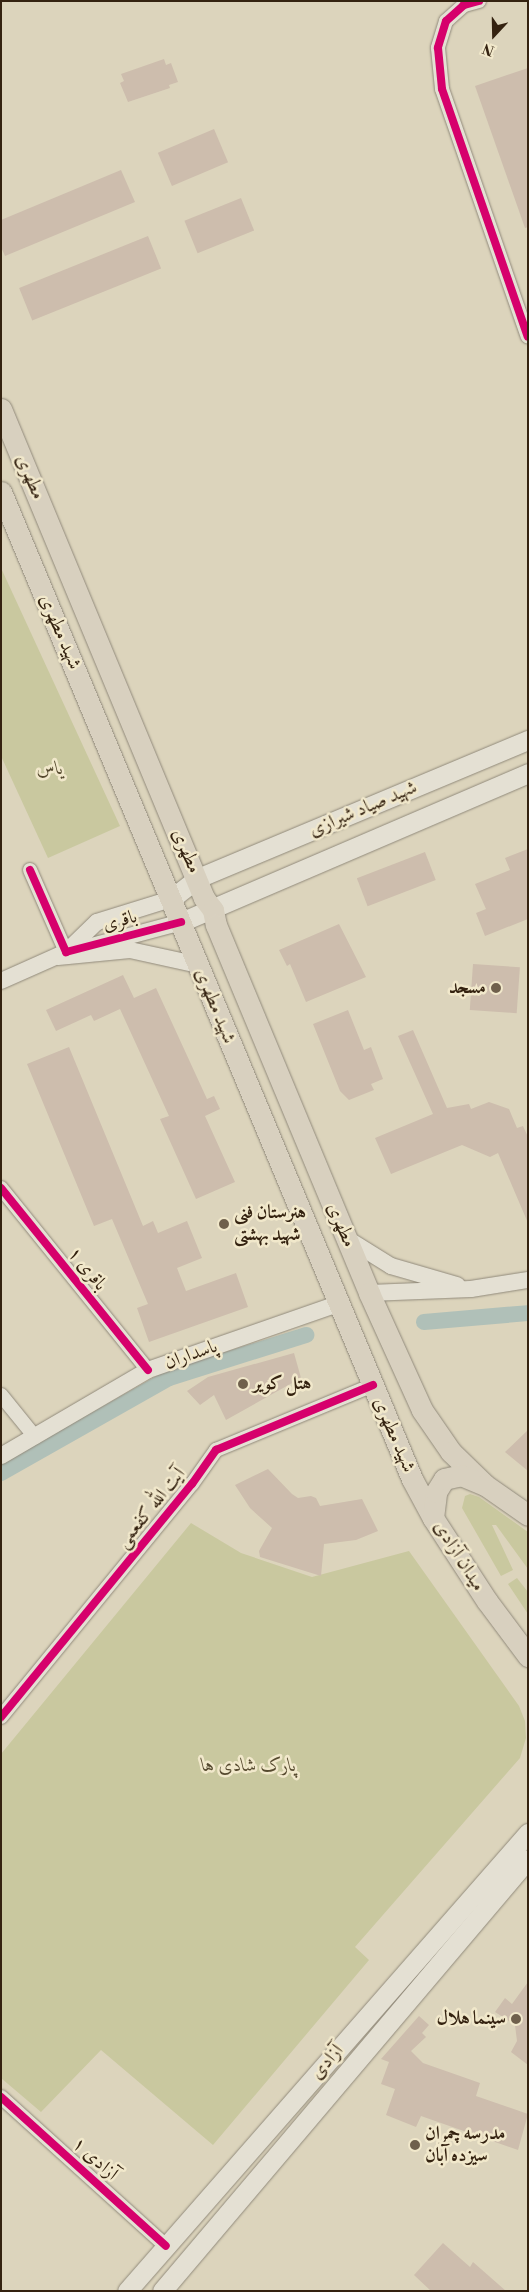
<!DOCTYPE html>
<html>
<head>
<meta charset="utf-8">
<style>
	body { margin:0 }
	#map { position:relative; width:529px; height:2292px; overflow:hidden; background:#dcd4bc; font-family:"Libre Bodoni",Amiri,serif }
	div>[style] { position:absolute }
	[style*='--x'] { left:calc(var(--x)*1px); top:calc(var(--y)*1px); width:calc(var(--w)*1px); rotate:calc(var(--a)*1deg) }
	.green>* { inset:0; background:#c9c89f }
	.canal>* { height:16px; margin:-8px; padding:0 8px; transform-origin:8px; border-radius:8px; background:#b0c0b8 }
	.building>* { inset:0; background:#cdbdad; transform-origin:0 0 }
	.roads { filter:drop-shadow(0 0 1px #918a7b) drop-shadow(0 0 1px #918a7b) }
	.minor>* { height:14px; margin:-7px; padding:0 7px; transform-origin:7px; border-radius:7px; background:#e4e0d3 }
	.tertiary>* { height:16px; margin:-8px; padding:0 8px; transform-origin:8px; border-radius:8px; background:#e4e0d3 }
	.secondary>* { height:19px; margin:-9.5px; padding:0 9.5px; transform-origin:9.5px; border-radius:9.5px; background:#e4e0d3 }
	.primary>* { height:21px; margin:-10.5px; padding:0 10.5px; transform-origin:10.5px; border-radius:10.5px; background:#d8d0bf }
	.cycleway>* { height:8px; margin:-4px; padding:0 4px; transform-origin:4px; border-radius:4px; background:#d6006c }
	.dots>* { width:14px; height:14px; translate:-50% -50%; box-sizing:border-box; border:2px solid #f1e8cb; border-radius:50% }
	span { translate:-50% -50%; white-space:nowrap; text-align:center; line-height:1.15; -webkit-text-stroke:5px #f1e8cb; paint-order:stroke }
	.street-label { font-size:19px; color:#342210 }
	.park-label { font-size:19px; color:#55492e; font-style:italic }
	.poi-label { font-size:19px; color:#342210; font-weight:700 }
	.right { translate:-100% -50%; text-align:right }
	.left { translate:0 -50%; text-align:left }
	.frame { position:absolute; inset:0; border:2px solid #342210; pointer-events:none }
	.north { position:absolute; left:469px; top:10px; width:50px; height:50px; -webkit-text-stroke:4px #f1e8cb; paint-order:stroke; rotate:201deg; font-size:14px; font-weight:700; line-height:20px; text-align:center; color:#342210 }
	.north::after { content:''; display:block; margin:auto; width:18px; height:22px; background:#342210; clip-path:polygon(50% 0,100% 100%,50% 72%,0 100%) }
</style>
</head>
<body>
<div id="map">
	<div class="green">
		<i style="clip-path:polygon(1px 568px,120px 826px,48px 858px,1px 756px)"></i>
		<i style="clip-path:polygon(470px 1494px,479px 1497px,528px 1532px,528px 1569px,496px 1525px,492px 1525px,513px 1570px,501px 1576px,462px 1508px,465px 1496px)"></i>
		<i style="clip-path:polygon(191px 1523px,241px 1553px,312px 1577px,409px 1551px,519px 1706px,525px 1721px,526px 1738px,520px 1758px,355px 1947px,369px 1960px,213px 2145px,101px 2050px,41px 2112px,1px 2078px,1px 1754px)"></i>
		<i style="clip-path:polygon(517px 1578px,528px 1592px,528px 1614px,508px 1584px)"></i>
	</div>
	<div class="canal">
		<i style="--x:424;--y:1322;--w:104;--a:-4.9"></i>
		<i style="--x:1;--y:1473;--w:193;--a:-29.5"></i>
		<i style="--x:169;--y:1378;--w:144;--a:-17.4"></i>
	</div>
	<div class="building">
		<i style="clip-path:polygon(164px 59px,166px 65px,171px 63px,178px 82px,169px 85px,170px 88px,128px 102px,120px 83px,124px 81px,121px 74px)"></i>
		<i style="clip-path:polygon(528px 68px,528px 227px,525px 228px,475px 86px)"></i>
		<i style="left:214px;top:129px;width:36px;height:61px;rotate:67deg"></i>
		<i style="clip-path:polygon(121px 170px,135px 202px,5px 256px,1px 247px,1px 220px)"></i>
		<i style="left:241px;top:198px;width:35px;height:61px;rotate:68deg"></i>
		<i style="left:148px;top:236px;width:35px;height:139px;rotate:68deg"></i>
		<i style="clip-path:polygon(528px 849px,528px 919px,485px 936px,476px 913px,486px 909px,475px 884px,510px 870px,505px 858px)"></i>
		<i style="left:425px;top:852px;width:30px;height:73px;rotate:69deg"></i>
		<i style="clip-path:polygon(339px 924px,366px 977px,306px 1002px,290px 964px,287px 966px,279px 950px)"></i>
		<i style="left:473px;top:964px;width:47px;height:46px;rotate:4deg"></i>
		<i style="clip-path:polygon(123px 975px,134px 998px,156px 988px,207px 1099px,214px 1096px,220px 1109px,205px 1116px,235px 1182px,196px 1199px,160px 1119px,169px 1116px,120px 1009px,94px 1021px,91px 1015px,56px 1031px,46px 1010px)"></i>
		<i style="clip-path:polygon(348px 1010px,364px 1050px,371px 1047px,383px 1079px,371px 1084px,374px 1090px,349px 1100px,340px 1091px,313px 1024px)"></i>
		<i style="clip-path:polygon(413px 1030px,447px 1108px,469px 1104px,471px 1109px,489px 1102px,509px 1109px,517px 1128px,523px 1126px,528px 1137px,528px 1223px,498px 1153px,490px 1157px,462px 1145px,391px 1174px,375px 1138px,433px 1114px,398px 1036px)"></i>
		<i style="clip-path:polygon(69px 1047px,143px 1226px,153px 1221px,158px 1233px,187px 1221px,202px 1258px,177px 1268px,186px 1291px,236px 1273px,248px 1307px,149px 1342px,137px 1308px,148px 1304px,112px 1219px,94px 1226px,27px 1064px)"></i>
		<i style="clip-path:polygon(294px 1353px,301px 1378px,226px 1420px,214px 1395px,200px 1405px,187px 1391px,208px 1377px)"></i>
		<i style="clip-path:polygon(528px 1430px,528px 1471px,505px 1452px)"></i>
		<i style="clip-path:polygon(268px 1469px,292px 1494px,298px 1498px,311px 1496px,316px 1498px,320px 1506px,362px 1499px,378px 1531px,356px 1540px,324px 1544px,321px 1576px,260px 1557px,259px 1551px,272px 1528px,250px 1508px,235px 1485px)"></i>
		<i style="clip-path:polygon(528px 1982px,528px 2065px,511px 2052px,517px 2041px,515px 2025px,495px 2012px,505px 1998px,512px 2004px)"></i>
		<i style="clip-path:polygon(419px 2016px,429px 2025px,422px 2033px,426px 2037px,411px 2051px,423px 2063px,480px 2083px,476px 2096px,528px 2114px,518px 2150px,421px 2116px,416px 2127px,386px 2115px,395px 2089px,381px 2084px,389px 2062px,381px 2059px)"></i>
		<i style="clip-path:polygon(443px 2243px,470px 2267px,473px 2262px,506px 2291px,431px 2291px,414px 2275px)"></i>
	</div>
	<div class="roads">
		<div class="minor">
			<i style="--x:479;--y:1;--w:16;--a:165"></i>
			<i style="--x:464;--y:5;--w:24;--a:138"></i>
			<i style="--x:446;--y:21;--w:28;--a:107"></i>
			<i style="--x:438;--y:48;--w:41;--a:84.4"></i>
			<i style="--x:442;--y:89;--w:262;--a:70.9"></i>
			<i style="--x:30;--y:870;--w:90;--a:66.3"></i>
			<i style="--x:1;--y:1188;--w:234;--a:51.1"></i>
			<i style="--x:1;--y:1395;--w:54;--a:51"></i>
			<i style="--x:1;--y:1717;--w:301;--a:-50.7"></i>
			<i style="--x:192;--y:1484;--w:42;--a:-54.8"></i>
			<i style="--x:216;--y:1450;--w:170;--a:-22.5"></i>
			<i style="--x:1;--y:2097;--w:222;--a:42.1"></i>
		</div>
		<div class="tertiary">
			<i style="--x:88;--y:947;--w:96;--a:-15"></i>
			<i style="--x:58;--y:957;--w:72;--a:-5.6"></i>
			<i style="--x:130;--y:950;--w:71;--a:12.3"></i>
			<i style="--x:1;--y:981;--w:71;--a:-24"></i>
			<i style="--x:66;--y:952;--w:43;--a:-44.1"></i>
			<i style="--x:97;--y:922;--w:77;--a:-17.3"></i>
			<i style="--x:346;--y:1238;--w:53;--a:31.9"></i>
			<i style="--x:391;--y:1266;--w:69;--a:16.1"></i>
			<i style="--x:369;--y:1293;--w:102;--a:-2.2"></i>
			<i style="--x:471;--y:1289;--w:58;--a:-9"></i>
			<i style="--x:1;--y:1456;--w:170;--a:-30.3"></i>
			<i style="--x:148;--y:1370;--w:200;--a:-19.2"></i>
		</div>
		<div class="secondary">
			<i style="--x:171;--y:899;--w:34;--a:-38"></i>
			<i style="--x:198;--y:878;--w:358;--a:-22.7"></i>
			<i style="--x:181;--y:922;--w:378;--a:-23.2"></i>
			<i style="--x:127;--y:2291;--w:609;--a:-48.8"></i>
			<i style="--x:162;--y:2291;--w:566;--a:-49.73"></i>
		</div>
		<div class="primary">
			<i style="--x:1;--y:409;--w:529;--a:67.46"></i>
			<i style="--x:204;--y:898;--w:15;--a:53"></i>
			<i style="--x:213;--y:910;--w:15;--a:79"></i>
			<i style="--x:216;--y:925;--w:399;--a:67.4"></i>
			<i style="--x:369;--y:1293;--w:128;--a:65.6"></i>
			<i style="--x:422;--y:1410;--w:51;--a:55.4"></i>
			<i style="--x:451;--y:1452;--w:47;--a:44.1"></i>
			<i style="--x:1;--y:492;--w:1069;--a:67.39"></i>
			<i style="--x:412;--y:1479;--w:44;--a:61.7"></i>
			<i style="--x:433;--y:1518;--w:99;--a:57"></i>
			<i style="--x:487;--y:1601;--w:69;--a:53.3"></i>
			<i style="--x:433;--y:1518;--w:26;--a:-83"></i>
			<i style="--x:436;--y:1492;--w:15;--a:-58"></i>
			<i style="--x:444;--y:1479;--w:17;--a:-13"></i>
			<i style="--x:461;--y:1475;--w:26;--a:23"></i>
			<i style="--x:485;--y:1485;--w:52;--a:34.9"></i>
		</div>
	</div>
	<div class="cycleway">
		<i style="--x:479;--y:1;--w:16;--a:165"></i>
		<i style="--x:464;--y:5;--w:24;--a:138"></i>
		<i style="--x:446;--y:21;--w:28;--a:107"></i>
		<i style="--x:438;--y:48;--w:41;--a:84.4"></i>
		<i style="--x:442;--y:89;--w:262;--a:70.9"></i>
		<i style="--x:30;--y:870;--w:90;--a:66.3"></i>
		<i style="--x:66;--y:952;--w:119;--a:-14.6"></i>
		<i style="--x:1;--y:1188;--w:234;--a:51.1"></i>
		<i style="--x:1;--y:1717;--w:301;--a:-50.7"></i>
		<i style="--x:192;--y:1484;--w:42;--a:-54.8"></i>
		<i style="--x:216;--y:1450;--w:170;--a:-22.5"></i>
		<i style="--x:1;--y:2097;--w:222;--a:42.1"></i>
	</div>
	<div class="dots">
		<i style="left:496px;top:988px;background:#6f604c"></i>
		<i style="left:224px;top:1224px;background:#6f604c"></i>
		<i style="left:243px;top:1384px;background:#6f604c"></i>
		<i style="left:516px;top:2019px;background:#6f604c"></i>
		<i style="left:415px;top:2145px;background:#6f604c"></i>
	</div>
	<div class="street-label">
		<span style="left:30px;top:477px;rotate:67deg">مطهری</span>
		<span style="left:60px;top:632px;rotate:67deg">شهید مطهری</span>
		<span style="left:363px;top:809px;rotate:-23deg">شهید صیاد شیرازی</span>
		<span style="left:186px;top:851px;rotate:67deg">مطهری</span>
		<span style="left:120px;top:921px;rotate:-15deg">باقری</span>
		<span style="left:215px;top:1006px;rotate:68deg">شهید مطهری</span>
		<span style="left:341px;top:1225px;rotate:67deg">مطهری</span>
		<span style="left:87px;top:1269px;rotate:51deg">باقری ۱</span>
		<span style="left:191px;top:1355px;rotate:-19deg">پاسداران</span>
		<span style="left:394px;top:1435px;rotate:67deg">شهید مطهری</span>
		<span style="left:151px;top:1508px;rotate:-51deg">آیت الله کفعمی</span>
		<span style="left:459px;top:1556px;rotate:58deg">میدان آزادی</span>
		<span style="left:327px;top:2062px;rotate:-49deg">آزادی</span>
		<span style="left:95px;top:2159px;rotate:42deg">آزادی ۱</span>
	</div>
	<div class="park-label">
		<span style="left:50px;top:769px">یاس</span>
		<span style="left:249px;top:1766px">پارک شادی ها</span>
	</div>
	<div class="poi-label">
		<span class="right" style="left:486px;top:988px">مسجد</span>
		<span class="left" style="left:234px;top:1224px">هنرستان فنی<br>شهید بهشتی</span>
		<span class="left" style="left:253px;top:1384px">هتل کویر</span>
		<span class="right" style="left:506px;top:2019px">سینما هلال</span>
		<span class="left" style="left:425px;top:2145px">مدرسه چمران<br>سیزده آبان</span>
	</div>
	<div class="frame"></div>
	<div class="north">N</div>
</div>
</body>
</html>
